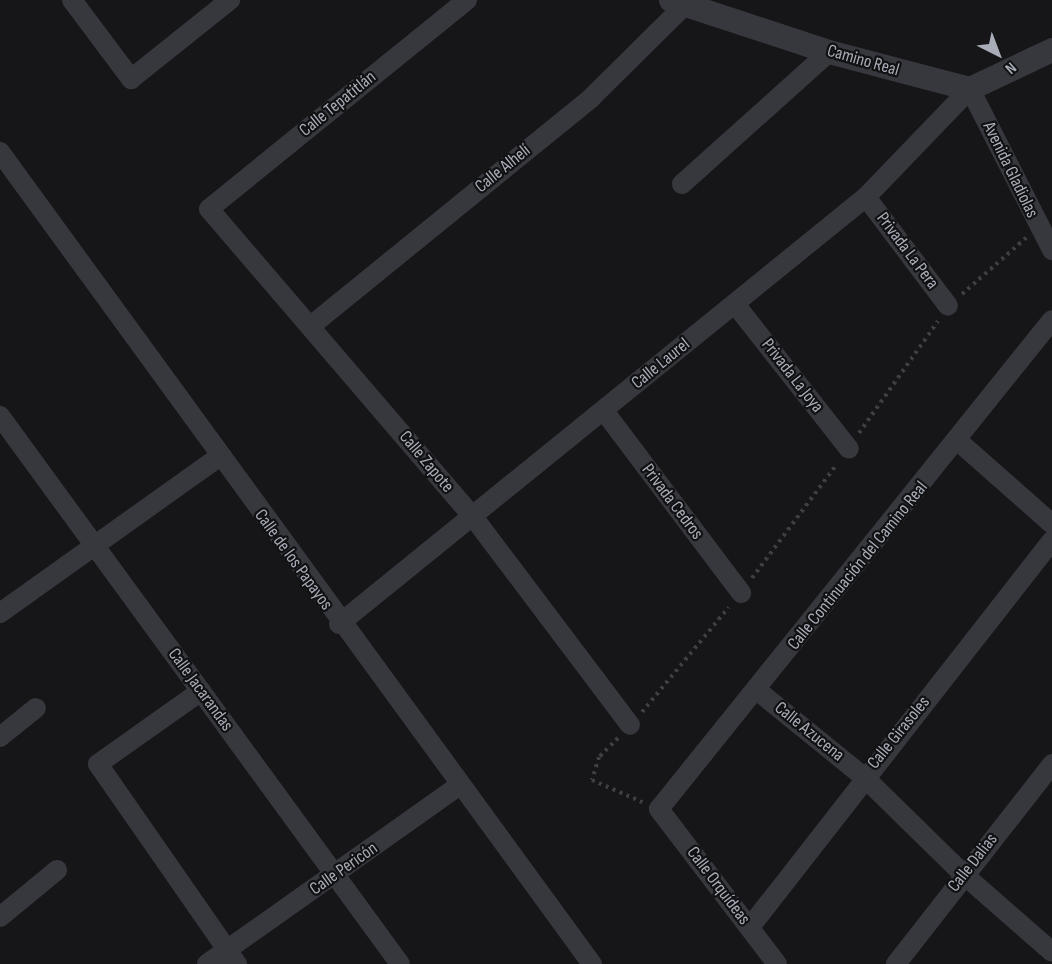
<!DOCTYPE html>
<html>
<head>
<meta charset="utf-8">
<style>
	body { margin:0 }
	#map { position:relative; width:1052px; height:964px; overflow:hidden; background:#161618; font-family:"Sofia Sans Condensed",sans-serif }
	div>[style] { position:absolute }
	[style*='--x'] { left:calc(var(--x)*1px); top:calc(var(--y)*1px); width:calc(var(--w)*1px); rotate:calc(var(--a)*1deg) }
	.path>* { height:4px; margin-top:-2px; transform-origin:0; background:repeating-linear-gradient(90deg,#3d3f44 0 3px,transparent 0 7.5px) }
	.minor>* { height:20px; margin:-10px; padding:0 10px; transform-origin:10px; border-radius:10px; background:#37383d }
	.tertiary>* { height:24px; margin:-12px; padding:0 12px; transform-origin:12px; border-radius:12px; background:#37383d }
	span { translate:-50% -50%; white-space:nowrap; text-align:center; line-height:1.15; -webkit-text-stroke:4.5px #111113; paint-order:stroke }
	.street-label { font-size:18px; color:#a8adb8 }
	.north { position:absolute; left:968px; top:24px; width:60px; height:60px; -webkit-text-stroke:4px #111113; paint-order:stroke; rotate:138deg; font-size:16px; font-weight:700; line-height:24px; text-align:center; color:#a8adb8 }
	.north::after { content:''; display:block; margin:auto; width:21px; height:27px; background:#a8adb8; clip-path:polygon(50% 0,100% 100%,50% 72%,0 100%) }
</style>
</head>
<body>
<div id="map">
	<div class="path">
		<i style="--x:962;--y:294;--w:86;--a:-41.2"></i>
		<i style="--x:859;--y:433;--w:137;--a:-54.8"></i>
		<i style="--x:752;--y:578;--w:142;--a:-53.3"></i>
		<i style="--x:642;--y:712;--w:136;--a:-50.4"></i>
		<i style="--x:618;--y:738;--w:27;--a:135"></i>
		<i style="--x:599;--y:757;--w:24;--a:107"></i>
		<i style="--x:592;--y:780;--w:55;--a:23.7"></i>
	</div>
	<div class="minor">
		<i style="--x:72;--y:0;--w:99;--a:53.2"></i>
		<i style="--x:131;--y:79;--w:127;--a:-38.6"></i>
		<i style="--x:467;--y:0;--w:332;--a:141"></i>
		<i style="--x:209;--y:209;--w:407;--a:49.4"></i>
		<i style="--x:474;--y:518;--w:259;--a:53"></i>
		<i style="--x:0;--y:152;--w:1005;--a:53.91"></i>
		<i style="--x:682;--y:184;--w:198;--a:-41.9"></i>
		<i style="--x:866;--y:197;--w:136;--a:53"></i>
		<i style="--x:735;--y:304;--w:184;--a:51.8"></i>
		<i style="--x:312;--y:325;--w:360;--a:-39.1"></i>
		<i style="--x:591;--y:98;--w:134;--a:-44.7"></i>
		<i style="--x:604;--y:411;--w:228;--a:53"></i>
		<i style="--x:0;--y:416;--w:678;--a:53.87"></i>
		<i style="--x:958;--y:441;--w:125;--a:41.4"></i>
		<i style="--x:0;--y:613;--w:269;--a:-35.5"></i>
		<i style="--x:339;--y:624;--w:678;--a:-39.02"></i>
		<i style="--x:866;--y:197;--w:150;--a:-46.1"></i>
		<i style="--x:970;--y:89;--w:181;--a:63"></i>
		<i style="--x:201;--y:691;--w:126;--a:144.7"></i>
		<i style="--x:98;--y:764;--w:244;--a:55.2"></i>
		<i style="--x:758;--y:691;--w:136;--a:39.1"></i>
		<i style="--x:864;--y:777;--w:139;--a:44.4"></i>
		<i style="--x:963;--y:874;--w:118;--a:41.2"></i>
		<i style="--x:0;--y:737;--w:46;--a:-38.9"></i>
		<i style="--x:0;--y:917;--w:74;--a:-39.5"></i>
		<i style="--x:750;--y:927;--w:490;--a:-52"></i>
		<i style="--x:207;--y:964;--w:310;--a:-35.3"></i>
		<i style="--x:777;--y:964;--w:195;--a:-127.3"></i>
		<i style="--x:659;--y:809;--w:627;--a:-51.21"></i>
		<i style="--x:896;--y:964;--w:254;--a:-52"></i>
	</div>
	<div class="tertiary">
		<i style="--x:671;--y:0;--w:166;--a:18.2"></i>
		<i style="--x:829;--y:52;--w:146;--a:14.7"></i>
		<i style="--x:970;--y:89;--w:91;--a:-25.4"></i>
	</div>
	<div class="street-label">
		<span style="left:863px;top:61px;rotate:16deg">Camino Real</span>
		<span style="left:338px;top:104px;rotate:-39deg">Calle Tepatitlán</span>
		<span style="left:503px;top:169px;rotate:-39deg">Calle Alhelí</span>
		<span style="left:1010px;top:170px;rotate:64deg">Avenida Gladiolas</span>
		<span style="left:907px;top:251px;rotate:53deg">Privada La Pera</span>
		<span style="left:661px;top:364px;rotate:-39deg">Calle Laurel</span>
		<span style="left:792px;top:376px;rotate:52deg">Privada La Joya</span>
		<span style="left:426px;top:462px;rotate:50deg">Calle Zapote</span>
		<span style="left:672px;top:502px;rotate:53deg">Privada Cedros</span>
		<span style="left:293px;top:560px;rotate:54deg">Calle de los Papayos</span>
		<span style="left:858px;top:566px;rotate:-51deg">Calle Continuación del Camino Real</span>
		<span style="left:200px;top:690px;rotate:54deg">Calle Jacarandas</span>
		<span style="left:809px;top:732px;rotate:39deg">Calle Azucena</span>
		<span style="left:899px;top:733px;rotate:-51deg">Calle Girasoles</span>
		<span style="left:973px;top:863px;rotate:-52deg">Calle Dalias</span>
		<span style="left:344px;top:869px;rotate:-35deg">Calle Pericón</span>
		<span style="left:718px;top:886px;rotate:53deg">Calle Orquídeas</span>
	</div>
	<div class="north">N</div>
</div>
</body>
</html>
